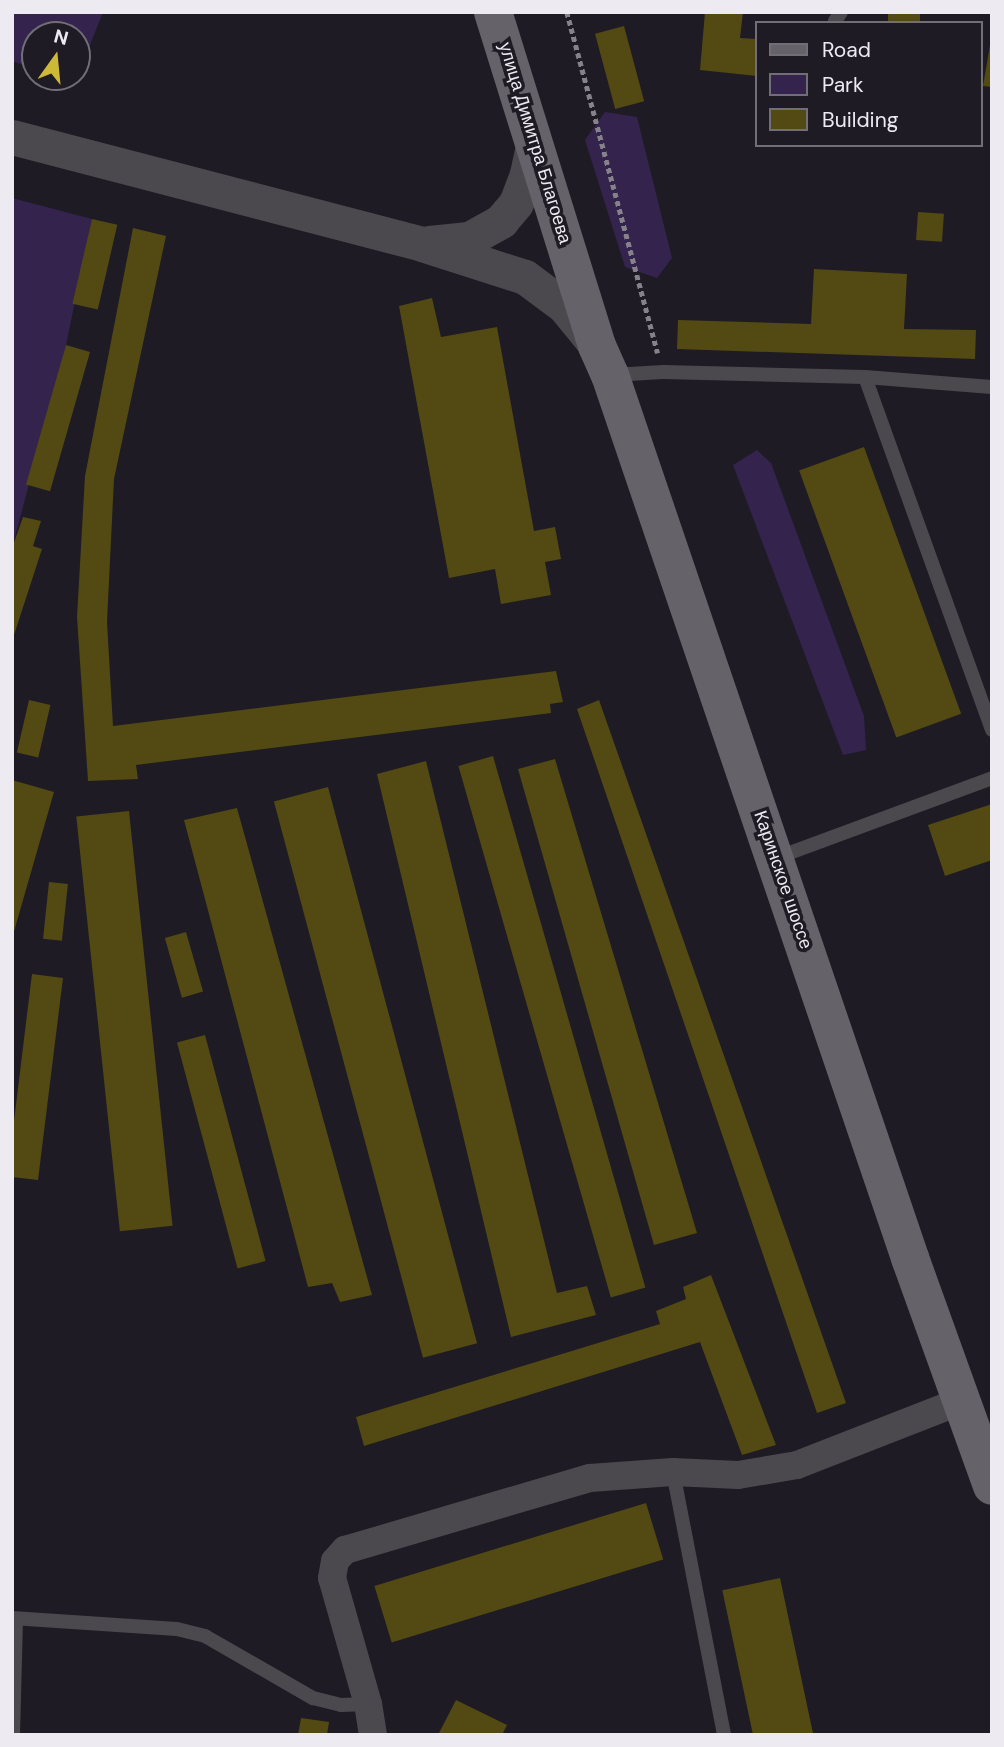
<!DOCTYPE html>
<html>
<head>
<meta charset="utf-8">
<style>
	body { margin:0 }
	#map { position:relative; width:1004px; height:1747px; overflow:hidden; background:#1e1b24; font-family:"DM Sans",sans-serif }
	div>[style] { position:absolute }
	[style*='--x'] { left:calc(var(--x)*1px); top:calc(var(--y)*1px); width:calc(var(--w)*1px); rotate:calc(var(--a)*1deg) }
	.green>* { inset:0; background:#34244d }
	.building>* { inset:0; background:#524913; transform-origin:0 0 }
	.path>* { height:4.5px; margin-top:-2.25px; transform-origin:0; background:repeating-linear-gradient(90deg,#85828a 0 5px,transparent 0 8.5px) }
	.service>* { height:14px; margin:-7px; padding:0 7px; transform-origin:7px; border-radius:7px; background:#4b494e }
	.minor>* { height:28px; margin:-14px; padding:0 14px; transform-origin:14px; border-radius:14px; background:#4b494e }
	.tertiary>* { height:35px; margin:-17.5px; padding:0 17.5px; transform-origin:17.5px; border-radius:17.5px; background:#4b494e }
	.secondary>* { height:38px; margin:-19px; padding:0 19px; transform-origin:19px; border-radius:19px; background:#65626a }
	span { translate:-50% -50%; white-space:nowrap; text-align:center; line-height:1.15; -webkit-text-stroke:7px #1e1b24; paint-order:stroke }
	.street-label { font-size:18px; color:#edebf1 }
	.frame { position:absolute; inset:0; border:14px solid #edebf1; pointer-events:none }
	.legend { position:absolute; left:755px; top:21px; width:228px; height:126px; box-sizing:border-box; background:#1e1b24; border:2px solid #716e76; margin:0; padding:9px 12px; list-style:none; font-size:21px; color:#edebf1 }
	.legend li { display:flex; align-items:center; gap:14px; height:35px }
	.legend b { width:35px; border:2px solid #716e76 }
	.north { position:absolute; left:21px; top:21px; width:70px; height:70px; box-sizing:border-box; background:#1e1b24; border:2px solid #716e76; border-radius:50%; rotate:15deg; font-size:19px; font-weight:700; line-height:28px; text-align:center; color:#edebf1 }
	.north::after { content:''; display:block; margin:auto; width:24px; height:32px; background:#ceb837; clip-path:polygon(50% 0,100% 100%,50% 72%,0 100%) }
</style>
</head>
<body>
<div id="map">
	<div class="green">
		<i style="clip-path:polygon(12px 12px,103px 12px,81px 68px,77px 69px,77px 35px,35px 35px,35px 69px,12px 61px)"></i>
		<i style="clip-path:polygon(605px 112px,637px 117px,672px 258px,657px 278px,625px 267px,585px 140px)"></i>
		<i style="clip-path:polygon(12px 198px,92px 219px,66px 345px,12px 548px)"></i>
		<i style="clip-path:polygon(757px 450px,771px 463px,864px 716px,866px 750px,843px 755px,733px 465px)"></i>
	</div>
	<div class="building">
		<i style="clip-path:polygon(705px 12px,743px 12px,740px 38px,757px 39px,757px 76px,700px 70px)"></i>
		<i style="left:888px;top:12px;width:32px;height:11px"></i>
		<i style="left:624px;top:26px;width:78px;height:30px;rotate:75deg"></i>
		<i style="clip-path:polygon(990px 45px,992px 45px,992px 87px,983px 86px)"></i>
		<i style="left:918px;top:212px;width:26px;height:28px;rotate:4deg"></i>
		<i style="left:92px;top:219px;width:26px;height:87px;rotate:13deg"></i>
		<i style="clip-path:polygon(133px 228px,166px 236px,114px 479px,107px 622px,113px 726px,556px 671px,563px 702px,550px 704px,551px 713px,136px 765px,138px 779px,88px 781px,77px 617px,85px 476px)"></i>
		<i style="clip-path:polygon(814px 269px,907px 274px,904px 329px,976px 330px,975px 359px,677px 349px,678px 320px,811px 324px)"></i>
		<i style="clip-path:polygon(432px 298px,441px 337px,497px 327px,534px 531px,555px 527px,561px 559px,545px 562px,551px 595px,501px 604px,495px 569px,449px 578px,399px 306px)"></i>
		<i style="left:66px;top:345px;width:25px;height:145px;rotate:16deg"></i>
		<i style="left:864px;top:447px;width:284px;height:69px;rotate:70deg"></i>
		<i style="clip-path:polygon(23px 517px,41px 521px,33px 546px,42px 549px,13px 638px,12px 548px)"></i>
		<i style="left:29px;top:700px;width:22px;height:54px;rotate:13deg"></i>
		<i style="clip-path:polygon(599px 700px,846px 1403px,817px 1413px,577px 709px)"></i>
		<i style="left:493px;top:756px;width:553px;height:36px;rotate:74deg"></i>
		<i style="clip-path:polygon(555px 759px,697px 1233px,654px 1245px,518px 769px)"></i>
		<i style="clip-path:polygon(426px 761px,557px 1293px,587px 1286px,596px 1315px,511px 1337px,377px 774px)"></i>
		<i style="clip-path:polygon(12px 780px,54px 792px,13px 935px,12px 935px)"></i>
		<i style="left:328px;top:787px;width:576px;height:56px;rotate:75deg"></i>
		<i style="clip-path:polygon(992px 804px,992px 860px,945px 876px,928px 825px)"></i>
		<i style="clip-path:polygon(237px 808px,372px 1295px,340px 1302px,332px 1283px,308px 1287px,184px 820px)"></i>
		<i style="left:129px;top:811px;width:417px;height:53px;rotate:84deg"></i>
		<i style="left:49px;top:882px;width:19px;height:57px;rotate:6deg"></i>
		<i style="left:186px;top:932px;width:62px;height:22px;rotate:74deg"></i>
		<i style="clip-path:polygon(32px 974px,63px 978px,38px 1180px,12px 1177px,12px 1137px)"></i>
		<i style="left:205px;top:1035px;width:234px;height:29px;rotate:75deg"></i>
		<i style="clip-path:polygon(711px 1275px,776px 1445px,742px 1455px,700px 1342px,364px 1446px,356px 1417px,660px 1324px,656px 1311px,686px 1299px,683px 1287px)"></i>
		<i style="left:646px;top:1503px;width:59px;height:284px;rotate:73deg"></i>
		<i style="left:780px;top:1578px;width:161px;height:59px;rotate:78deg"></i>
		<i style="clip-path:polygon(456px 1700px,507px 1725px,502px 1735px,438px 1735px)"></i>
		<i style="clip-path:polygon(301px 1718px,329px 1722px,327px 1735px,298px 1735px)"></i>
	</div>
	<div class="path">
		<i style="--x:567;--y:12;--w:353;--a:75.1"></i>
	</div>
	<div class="service">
		<i style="--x:835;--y:21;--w:11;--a:-56"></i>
		<i style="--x:612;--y:375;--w:51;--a:-3.4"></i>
		<i style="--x:663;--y:372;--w:202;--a:1.4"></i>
		<i style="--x:865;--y:377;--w:127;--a:4.5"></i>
		<i style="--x:865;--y:377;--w:375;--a:70.2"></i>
		<i style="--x:776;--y:858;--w:230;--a:-20.3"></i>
		<i style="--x:673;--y:1472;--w:268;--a:79"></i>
		<i style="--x:12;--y:1618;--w:165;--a:3.8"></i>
		<i style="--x:177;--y:1629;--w:29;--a:14"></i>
		<i style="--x:205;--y:1636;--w:125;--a:29.9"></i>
		<i style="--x:313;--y:1698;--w:29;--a:14"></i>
		<i style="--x:341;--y:1705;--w:27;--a:-2"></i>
		<i style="--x:13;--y:1735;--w:116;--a:-88.5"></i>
	</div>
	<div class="minor">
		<i style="--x:373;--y:1735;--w:31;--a:-99"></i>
		<i style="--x:368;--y:1704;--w:131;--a:-105.9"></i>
		<i style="--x:332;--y:1578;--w:17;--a:-80"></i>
		<i style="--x:335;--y:1561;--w:15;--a:-48"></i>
		<i style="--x:345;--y:1550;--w:255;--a:-16.4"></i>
		<i style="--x:590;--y:1478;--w:83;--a:-4.1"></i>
		<i style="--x:673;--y:1472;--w:65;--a:2.6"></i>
		<i style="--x:738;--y:1475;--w:60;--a:-9.6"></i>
		<i style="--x:797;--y:1465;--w:176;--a:-21.3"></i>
	</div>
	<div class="tertiary">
		<i style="--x:12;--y:137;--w:424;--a:14.6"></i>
		<i style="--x:422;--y:244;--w:108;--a:17.8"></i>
		<i style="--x:525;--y:277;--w:49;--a:36.6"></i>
		<i style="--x:564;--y:306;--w:50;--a:50.6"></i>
		<i style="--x:429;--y:243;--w:40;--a:-5.7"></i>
		<i style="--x:469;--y:239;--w:37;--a:-29"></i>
		<i style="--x:501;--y:221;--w:23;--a:-50"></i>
		<i style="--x:516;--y:203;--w:31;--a:-69"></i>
		<i style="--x:527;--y:174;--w:30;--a:-78"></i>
	</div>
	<div class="secondary">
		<i style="--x:493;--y:12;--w:350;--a:72.7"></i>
		<i style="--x:597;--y:346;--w:32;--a:66"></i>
		<i style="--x:610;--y:375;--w:933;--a:71.23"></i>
		<i style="--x:910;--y:1258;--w:242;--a:70.2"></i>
	</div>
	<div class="street-label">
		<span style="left:535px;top:143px;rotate:73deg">улица Димитра Благоева</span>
		<span style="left:783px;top:880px;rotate:71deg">Каринское шоссе</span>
	</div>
	<div class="frame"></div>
	<ul class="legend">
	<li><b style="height:9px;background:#65626a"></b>Road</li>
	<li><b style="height:19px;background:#34244d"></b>Park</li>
	<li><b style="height:19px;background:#524913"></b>Building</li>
	</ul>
	<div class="north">N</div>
</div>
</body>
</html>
